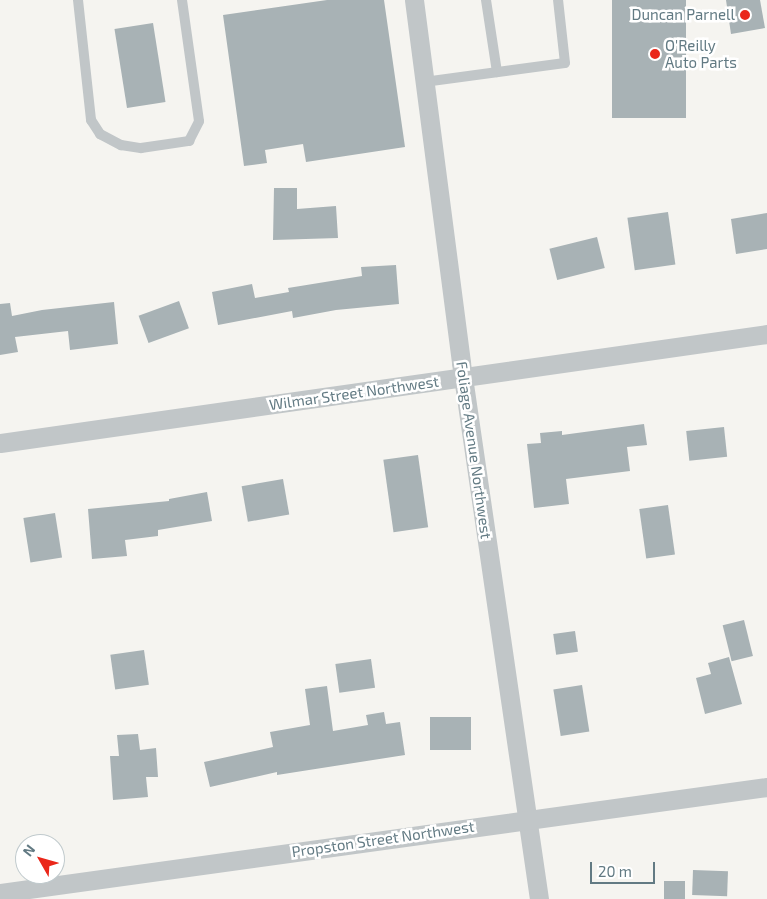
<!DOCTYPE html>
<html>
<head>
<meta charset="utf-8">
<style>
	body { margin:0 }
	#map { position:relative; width:767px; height:899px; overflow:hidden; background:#f5f4f0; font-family:"Exo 2",sans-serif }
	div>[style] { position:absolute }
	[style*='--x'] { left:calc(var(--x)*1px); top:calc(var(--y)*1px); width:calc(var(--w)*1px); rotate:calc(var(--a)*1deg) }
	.building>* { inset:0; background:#a8b2b5; transform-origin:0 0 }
	.service>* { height:10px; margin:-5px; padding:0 5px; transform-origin:5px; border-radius:5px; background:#c1c6c8 }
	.minor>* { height:19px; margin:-9.5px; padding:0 9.5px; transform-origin:9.5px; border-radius:9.5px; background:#c1c6c8 }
	.dots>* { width:14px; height:14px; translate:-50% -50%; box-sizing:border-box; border:2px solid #fff; border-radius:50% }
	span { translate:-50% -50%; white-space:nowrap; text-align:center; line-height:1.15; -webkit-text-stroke:5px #fff; paint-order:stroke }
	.poi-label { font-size:15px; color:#627a83 }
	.right { translate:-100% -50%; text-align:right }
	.left { translate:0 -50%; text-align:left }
	.street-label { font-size:15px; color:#627a83 }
	.north { position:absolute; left:15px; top:834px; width:50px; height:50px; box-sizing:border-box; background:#fff; border:1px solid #c0cacd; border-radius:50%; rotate:308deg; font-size:14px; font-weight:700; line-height:20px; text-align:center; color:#627a83 }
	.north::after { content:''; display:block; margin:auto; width:18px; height:22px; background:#ea271a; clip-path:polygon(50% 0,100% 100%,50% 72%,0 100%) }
	.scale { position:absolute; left:590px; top:862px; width:65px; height:22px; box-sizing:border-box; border:2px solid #627a83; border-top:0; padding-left:6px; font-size:15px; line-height:18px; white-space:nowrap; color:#627a83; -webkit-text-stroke:4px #fff; paint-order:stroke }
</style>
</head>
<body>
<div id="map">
	<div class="building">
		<i style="clip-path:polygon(327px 0,384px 0,405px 147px,306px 162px,303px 144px,265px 150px,267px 163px,244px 166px,223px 15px)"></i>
		<i style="left:612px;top:0;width:74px;height:118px"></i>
		<i style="clip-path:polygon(726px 0,760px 0,765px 28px,731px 34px)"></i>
		<i style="left:153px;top:23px;width:80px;height:39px;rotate:81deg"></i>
		<i style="clip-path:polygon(274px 188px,297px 188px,297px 209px,336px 206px,338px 238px,273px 240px)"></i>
		<i style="left:668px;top:212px;width:53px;height:41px;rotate:82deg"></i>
		<i style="clip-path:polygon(767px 213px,767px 249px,736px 254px,731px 219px)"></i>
		<i style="left:597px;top:237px;width:32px;height:49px;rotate:76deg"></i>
		<i style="clip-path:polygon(396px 265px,399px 304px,336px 310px,293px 318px,292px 311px,218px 325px,212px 292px,252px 284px,255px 298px,289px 292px,288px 288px,362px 276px,361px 267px)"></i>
		<i style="left:179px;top:301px;width:29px;height:43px;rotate:70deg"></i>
		<i style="clip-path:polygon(114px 302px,118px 344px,70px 350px,68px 331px,15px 337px,18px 352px,0 355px,0 304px,10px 303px,12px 316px,42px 310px)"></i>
		<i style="clip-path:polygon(644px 424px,647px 445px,627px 447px,630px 471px,566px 479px,569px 504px,534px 508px,527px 444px,541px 443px,540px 433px,562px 431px,562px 435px)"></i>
		<i style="left:724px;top:427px;width:30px;height:38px;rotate:84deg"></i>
		<i style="left:418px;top:455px;width:73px;height:35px;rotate:82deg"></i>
		<i style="left:283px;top:479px;width:36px;height:42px;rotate:80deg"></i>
		<i style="clip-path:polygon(207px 492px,212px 521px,158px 530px,158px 536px,125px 540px,127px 556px,92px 559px,88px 509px,169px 501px,169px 499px)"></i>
		<i style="left:668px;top:505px;width:50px;height:29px;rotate:82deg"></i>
		<i style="left:55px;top:513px;width:45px;height:32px;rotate:81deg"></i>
		<i style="left:744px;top:620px;width:37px;height:22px;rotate:76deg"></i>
		<i style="left:575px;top:631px;width:21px;height:22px;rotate:82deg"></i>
		<i style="left:144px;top:650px;width:35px;height:34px;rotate:82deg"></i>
		<i style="clip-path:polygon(729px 657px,742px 704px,705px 714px,696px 678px,711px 674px,708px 663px)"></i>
		<i style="left:371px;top:659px;width:29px;height:36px;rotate:82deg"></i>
		<i style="left:582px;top:685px;width:47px;height:29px;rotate:81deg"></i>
		<i style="clip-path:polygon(327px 686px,333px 731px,368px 725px,366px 715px,384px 712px,386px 724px,400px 722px,405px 755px,277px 775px,277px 772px,210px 787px,204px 762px,273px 747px,270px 732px,310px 725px,305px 689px)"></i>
		<i style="left:430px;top:717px;width:41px;height:33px"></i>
		<i style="clip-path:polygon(138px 734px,140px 750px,156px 748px,158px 777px,146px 777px,148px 797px,113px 800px,110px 756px,119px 756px,117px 735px)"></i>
		<i style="left:693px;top:870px;width:35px;height:25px;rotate:2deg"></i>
		<i style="left:664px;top:881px;width:21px;height:18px"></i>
	</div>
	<div class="service">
		<i style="--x:78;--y:0;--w:121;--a:83.8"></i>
		<i style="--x:91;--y:120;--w:17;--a:57"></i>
		<i style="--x:100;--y:134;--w:24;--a:28"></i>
		<i style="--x:121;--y:145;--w:20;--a:9"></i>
		<i style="--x:141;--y:148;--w:49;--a:-8.3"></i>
		<i style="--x:189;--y:141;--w:22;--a:-63"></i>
		<i style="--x:199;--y:121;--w:122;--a:-98"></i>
		<i style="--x:486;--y:0;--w:73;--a:81.3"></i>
		<i style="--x:424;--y:82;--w:142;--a:-7.7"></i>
		<i style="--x:565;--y:63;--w:63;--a:-96.3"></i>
	</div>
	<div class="minor">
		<i style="--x:414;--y:0;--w:366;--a:82.6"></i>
		<i style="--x:461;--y:363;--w:542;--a:81.72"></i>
		<i style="--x:0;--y:443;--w:775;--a:-8.09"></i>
		<i style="--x:0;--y:893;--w:774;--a:-7.87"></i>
	</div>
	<div class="dots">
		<i style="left:745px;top:15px;background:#ea271a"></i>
		<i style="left:655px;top:54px;background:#ea271a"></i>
	</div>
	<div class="poi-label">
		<span class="right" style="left:735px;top:15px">Duncan Parnell</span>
		<span class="left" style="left:665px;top:54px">O'Reilly<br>Auto Parts</span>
	</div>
	<div class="street-label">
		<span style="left:354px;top:393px;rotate:-8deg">Wilmar Street Northwest</span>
		<span style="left:474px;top:450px;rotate:82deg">Foliage Avenue Northwest</span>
		<span style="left:383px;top:839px;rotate:-8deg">Propston Street Northwest</span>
	</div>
	<div class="north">N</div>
	<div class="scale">20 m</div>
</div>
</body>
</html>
